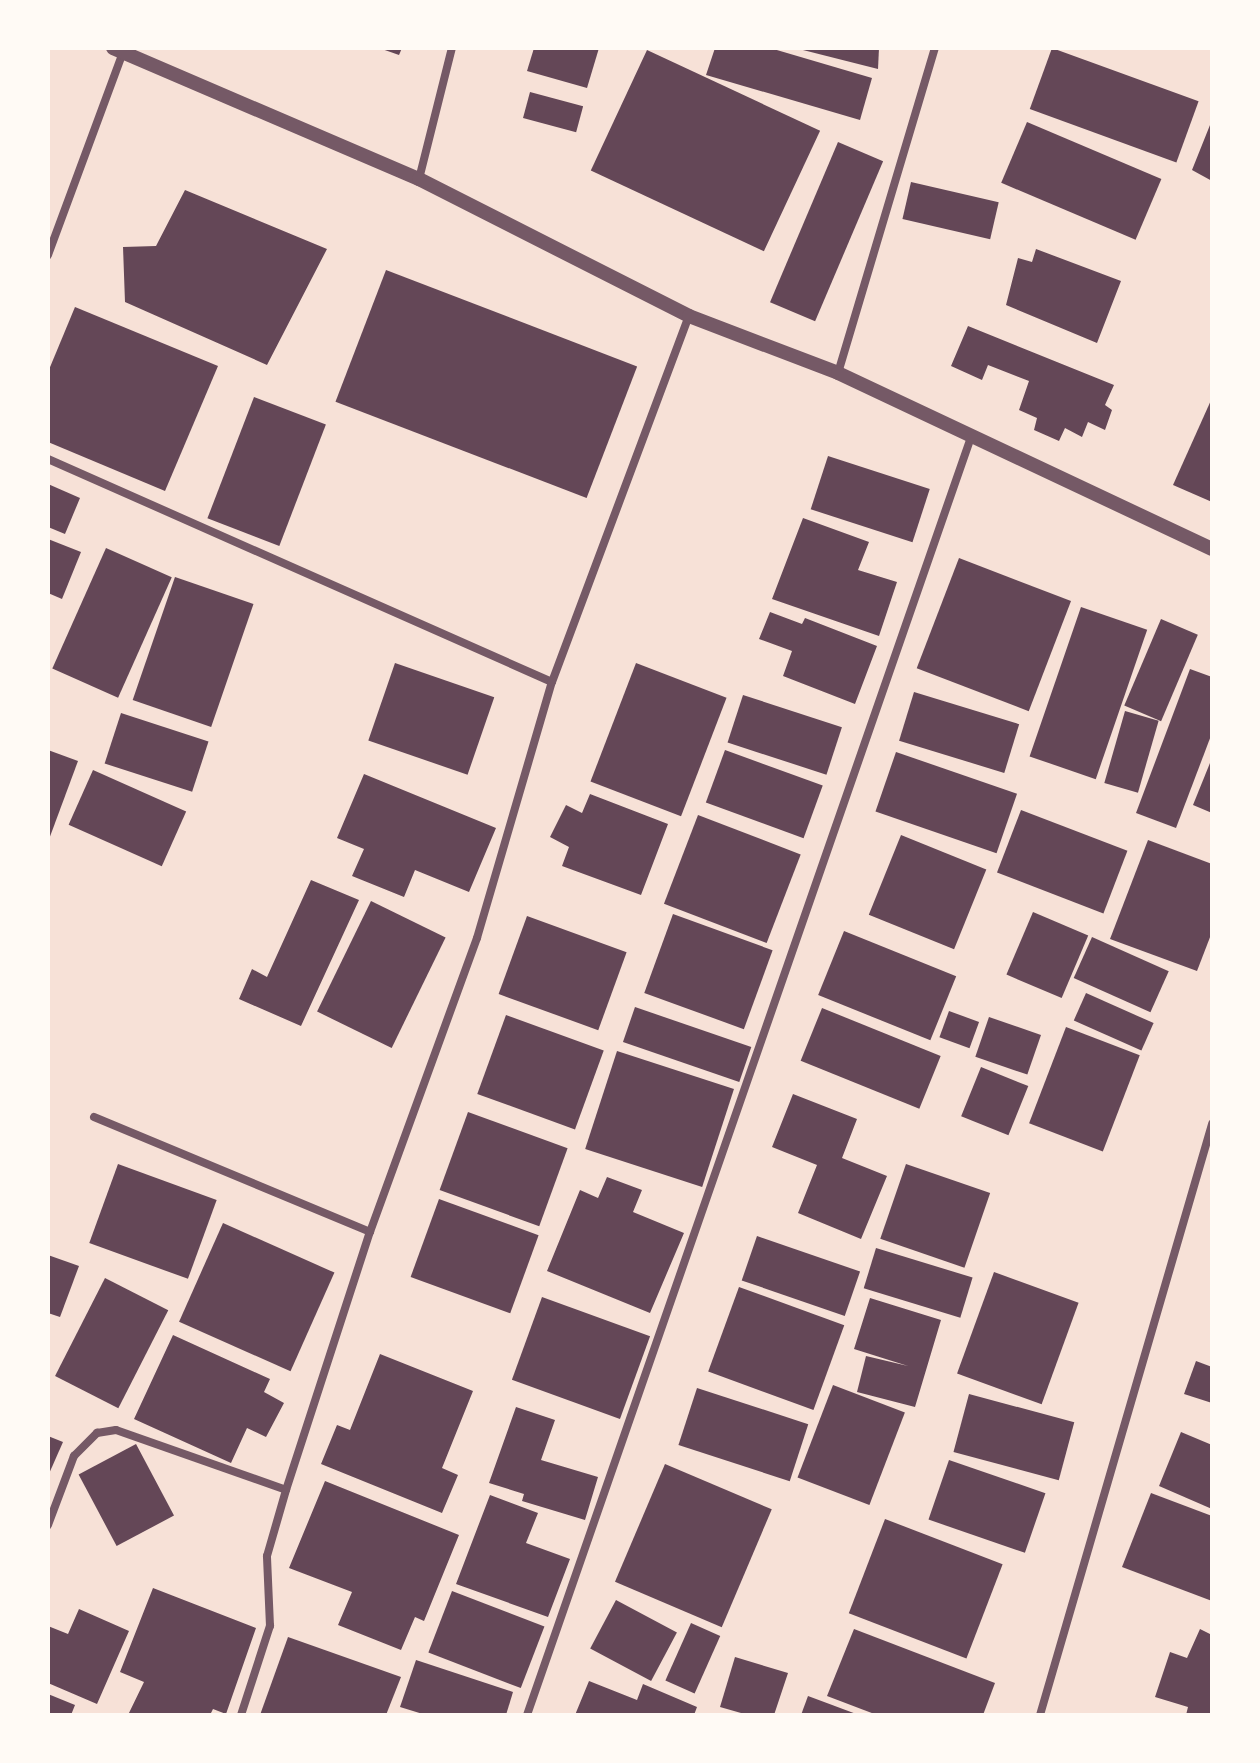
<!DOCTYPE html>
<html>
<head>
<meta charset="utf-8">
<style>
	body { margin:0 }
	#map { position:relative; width:1260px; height:1763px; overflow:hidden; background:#f7e1d7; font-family:Lora,serif }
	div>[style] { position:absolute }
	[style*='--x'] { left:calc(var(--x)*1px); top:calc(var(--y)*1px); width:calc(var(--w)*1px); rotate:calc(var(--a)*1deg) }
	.building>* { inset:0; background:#644757; transform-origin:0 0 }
	.minor>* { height:8px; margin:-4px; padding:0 4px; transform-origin:4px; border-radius:4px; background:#755966 }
	.tertiary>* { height:14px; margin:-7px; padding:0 7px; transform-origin:7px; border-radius:7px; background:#755966 }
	span { translate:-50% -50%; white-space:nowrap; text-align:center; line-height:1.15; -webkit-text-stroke:6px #fffaf5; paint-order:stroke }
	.frame { position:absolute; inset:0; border:50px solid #fffaf5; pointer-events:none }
</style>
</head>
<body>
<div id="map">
	<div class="building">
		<i style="clip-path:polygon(379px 48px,402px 48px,399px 55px)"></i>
		<i style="clip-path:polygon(534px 48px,599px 48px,587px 88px,527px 71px)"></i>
		<i style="clip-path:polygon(715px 48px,770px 48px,872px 78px,860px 120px,706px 75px)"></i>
		<i style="clip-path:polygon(799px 48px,879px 48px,878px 69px,799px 49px)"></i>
		<i style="left:1052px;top:48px;width:156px;height:65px;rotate:20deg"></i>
		<i style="left:647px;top:50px;width:191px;height:133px;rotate:25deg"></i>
		<i style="left:530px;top:92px;width:55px;height:27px;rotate:15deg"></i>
		<i style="clip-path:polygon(1212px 120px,1212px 181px,1192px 170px)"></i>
		<i style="left:1027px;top:122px;width:146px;height:66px;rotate:23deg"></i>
		<i style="left:838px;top:142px;width:49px;height:174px;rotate:23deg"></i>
		<i style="left:911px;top:182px;width:90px;height:38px;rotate:13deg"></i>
		<i style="clip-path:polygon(185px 190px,327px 249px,267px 365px,125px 302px,123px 247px,156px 246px)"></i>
		<i style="clip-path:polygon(1036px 249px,1121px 281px,1097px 343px,1006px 305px,1018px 258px,1032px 262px)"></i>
		<i style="left:386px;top:270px;width:269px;height:141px;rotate:21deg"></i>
		<i style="clip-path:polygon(75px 307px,218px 366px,165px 491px,48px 442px,48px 372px)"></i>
		<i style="clip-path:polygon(968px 326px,1114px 385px,1105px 405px,1112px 410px,1105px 430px,1088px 422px,1082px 437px,1065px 428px,1059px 441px,1034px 430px,1037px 418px,1019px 410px,1029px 381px,988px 365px,982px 380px,951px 366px)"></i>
		<i style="left:254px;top:397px;width:77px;height:130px;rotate:21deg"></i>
		<i style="clip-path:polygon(1212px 398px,1212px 502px,1173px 485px)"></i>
		<i style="left:828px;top:456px;width:107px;height:56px;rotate:18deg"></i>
		<i style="clip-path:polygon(48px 484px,80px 498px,65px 534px,48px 527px)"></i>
		<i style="clip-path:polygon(803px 518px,869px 542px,858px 570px,897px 582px,879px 636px,772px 599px)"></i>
		<i style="clip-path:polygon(48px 539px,81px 552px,62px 599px,48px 593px)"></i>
		<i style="left:106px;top:548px;width:72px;height:132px;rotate:24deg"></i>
		<i style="left:959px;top:558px;width:120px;height:118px;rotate:21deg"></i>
		<i style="left:175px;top:577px;width:83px;height:130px;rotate:19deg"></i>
		<i style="left:1081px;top:607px;width:70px;height:158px;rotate:19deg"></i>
		<i style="clip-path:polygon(770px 612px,802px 624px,805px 618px,877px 646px,855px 704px,783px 676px,792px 651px,759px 639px)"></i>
		<i style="left:1161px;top:619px;width:40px;height:94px;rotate:23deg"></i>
		<i style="left:395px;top:663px;width:105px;height:82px;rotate:19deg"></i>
		<i style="left:636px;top:663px;width:97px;height:127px;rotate:21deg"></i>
		<i style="clip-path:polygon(1190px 669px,1212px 677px,1212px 733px,1176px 828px,1136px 813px)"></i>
		<i style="left:914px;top:692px;width:110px;height:51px;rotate:17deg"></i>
		<i style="left:743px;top:695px;width:104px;height:50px;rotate:18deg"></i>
		<i style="left:1125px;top:711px;width:35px;height:75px;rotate:16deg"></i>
		<i style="left:121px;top:713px;width:92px;height:53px;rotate:18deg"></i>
		<i style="clip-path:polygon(48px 750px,78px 761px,48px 842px)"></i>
		<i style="left:725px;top:750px;width:104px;height:56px;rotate:20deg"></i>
		<i style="left:896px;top:752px;width:128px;height:63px;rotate:19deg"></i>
		<i style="clip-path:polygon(1212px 758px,1212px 813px,1193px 805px)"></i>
		<i style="left:93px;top:770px;width:102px;height:60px;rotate:24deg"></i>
		<i style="clip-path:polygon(364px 774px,496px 828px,469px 892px,415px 870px,404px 897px,352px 876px,364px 849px,337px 838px)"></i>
		<i style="clip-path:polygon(590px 794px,668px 824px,641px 895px,562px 866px,569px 847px,550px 837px,566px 805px,582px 813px)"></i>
		<i style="left:1021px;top:810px;width:114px;height:67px;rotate:21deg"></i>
		<i style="left:698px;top:815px;width:110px;height:95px;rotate:21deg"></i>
		<i style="left:901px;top:835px;width:92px;height:86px;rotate:22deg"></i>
		<i style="clip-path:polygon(1148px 840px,1212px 864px,1212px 932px,1197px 971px,1110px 939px)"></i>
		<i style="clip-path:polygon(311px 880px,359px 900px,301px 1026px,239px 999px,252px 969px,267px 977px)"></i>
		<i style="left:371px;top:901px;width:83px;height:123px;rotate:26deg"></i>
		<i style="left:1033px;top:912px;width:60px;height:68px;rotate:23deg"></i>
		<i style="left:673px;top:914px;width:106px;height:84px;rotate:20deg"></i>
		<i style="left:527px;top:916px;width:106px;height:83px;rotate:20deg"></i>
		<i style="left:844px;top:931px;width:121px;height:69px;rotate:22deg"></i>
		<i style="left:1092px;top:937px;width:84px;height:45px;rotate:24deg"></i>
		<i style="left:1086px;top:993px;width:74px;height:30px;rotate:24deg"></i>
		<i style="left:635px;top:1007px;width:123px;height:37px;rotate:19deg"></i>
		<i style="left:822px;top:1008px;width:128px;height:57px;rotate:22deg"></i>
		<i style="left:949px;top:1011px;width:32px;height:28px;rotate:20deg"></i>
		<i style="left:506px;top:1015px;width:104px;height:84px;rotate:20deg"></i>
		<i style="left:989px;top:1017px;width:55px;height:42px;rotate:19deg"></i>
		<i style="left:1066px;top:1027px;width:79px;height:103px;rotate:21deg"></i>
		<i style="left:617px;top:1051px;width:123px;height:103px;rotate:18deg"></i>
		<i style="left:981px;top:1067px;width:51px;height:53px;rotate:22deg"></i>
		<i style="clip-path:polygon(793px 1094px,857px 1119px,842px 1158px,887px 1176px,861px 1239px,798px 1213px,817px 1165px,772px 1147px)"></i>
		<i style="left:468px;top:1112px;width:106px;height:83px;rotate:20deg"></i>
		<i style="left:118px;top:1164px;width:105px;height:84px;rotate:20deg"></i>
		<i style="left:906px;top:1164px;width:89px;height:79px;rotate:19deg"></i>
		<i style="clip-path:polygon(607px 1177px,642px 1190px,633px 1212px,684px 1233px,650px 1313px,547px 1271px,580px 1190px,598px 1198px)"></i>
		<i style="left:439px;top:1199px;width:106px;height:83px;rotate:20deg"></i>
		<i style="left:223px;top:1223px;width:122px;height:108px;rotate:24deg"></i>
		<i style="left:757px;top:1236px;width:109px;height:47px;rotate:19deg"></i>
		<i style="left:876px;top:1248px;width:101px;height:42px;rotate:17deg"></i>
		<i style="clip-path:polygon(48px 1255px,79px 1266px,60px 1317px,48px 1313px)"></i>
		<i style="left:994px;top:1272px;width:90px;height:108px;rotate:20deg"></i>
		<i style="left:105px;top:1278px;width:71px;height:110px;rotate:27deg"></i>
		<i style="left:739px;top:1287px;width:112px;height:90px;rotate:20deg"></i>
		<i style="left:542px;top:1297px;width:115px;height:88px;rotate:20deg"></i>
		<i style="clip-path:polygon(870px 1298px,941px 1320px,915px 1407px,857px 1392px,866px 1356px,908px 1366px,854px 1349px)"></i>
		<i style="clip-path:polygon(173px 1335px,270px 1379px,264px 1392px,284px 1403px,266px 1437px,247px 1428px,231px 1463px,134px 1419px)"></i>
		<i style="clip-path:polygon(380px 1354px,473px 1391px,442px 1468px,458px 1475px,442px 1513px,321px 1464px,337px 1425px,350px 1430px)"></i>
		<i style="clip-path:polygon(1196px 1361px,1212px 1367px,1212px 1403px,1184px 1394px)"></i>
		<i style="left:833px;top:1385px;width:77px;height:99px;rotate:21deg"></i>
		<i style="left:697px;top:1388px;width:117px;height:60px;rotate:18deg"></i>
		<i style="left:969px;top:1394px;width:109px;height:60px;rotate:15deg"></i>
		<i style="clip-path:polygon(516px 1407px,555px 1420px,541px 1460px,598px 1477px,585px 1520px,522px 1501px,524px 1494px,489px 1483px)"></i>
		<i style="clip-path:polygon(1181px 1432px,1212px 1445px,1212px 1509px,1159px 1486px)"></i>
		<i style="clip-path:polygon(48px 1436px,63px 1442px,48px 1476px)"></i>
		<i style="left:136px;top:1444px;width:81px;height:65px;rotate:62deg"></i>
		<i style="left:949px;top:1460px;width:102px;height:63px;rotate:19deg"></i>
		<i style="left:665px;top:1464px;width:116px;height:128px;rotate:23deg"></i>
		<i style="clip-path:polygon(325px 1481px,459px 1535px,424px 1621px,415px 1617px,401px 1650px,338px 1625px,352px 1592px,289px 1568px)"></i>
		<i style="clip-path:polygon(1151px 1493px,1212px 1516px,1212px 1601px,1122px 1567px)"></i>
		<i style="clip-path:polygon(490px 1495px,538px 1513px,526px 1543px,570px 1559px,548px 1617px,456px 1584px)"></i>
		<i style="left:885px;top:1519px;width:126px;height:101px;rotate:21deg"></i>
		<i style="clip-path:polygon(153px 1588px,256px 1628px,226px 1714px,213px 1709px,210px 1715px,128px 1715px,144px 1682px,120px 1672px)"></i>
		<i style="left:452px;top:1591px;width:99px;height:66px;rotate:21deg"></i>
		<i style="left:616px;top:1600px;width:69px;height:55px;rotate:28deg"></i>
		<i style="clip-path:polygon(79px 1609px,129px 1631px,97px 1704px,48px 1683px,48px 1626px,68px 1634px)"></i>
		<i style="left:691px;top:1623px;width:32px;height:63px;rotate:24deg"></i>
		<i style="clip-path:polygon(854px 1629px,995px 1683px,983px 1715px,877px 1715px,827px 1696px)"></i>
		<i style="clip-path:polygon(1200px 1629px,1212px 1635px,1212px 1715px,1186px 1715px,1188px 1707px,1155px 1697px,1170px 1652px,1187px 1658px)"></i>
		<i style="clip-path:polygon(288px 1637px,401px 1677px,386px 1715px,260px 1715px)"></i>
		<i style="clip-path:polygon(735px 1657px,788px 1673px,774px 1715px,748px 1715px,720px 1707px)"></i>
		<i style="clip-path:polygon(416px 1660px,513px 1692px,506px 1715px,426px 1715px,400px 1707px)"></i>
		<i style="clip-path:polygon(589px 1681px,637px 1700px,643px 1684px,697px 1707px,694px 1715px,575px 1715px)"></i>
		<i style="clip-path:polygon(48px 1694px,75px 1705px,71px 1715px,48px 1715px)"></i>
		<i style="clip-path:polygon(808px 1696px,859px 1715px,801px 1715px)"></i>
	</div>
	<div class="minor">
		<i style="--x:419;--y:179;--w:135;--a:-75.9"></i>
		<i style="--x:48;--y:255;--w:220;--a:-69.7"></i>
		<i style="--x:838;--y:373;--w:339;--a:-73.4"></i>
		<i style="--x:48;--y:459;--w:551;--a:23.87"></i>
		<i style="--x:94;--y:1117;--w:299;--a:22.6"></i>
		<i style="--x:48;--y:1525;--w:74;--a:-69.4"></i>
		<i style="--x:74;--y:1456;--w:33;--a:-45"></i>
		<i style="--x:97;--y:1433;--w:19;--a:-9"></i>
		<i style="--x:116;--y:1430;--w:180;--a:19.4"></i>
		<i style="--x:241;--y:1715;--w:94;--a:-72"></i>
		<i style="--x:270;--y:1626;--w:70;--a:-92.5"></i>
		<i style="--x:267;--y:1556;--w:69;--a:-73.9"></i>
		<i style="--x:286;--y:1490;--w:271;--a:-72"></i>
		<i style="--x:370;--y:1232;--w:313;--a:-70"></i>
		<i style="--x:477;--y:938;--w:267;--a:-73.7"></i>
		<i style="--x:552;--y:682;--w:391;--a:-69.5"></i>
		<i style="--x:527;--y:1715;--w:1353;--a:-70.84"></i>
		<i style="--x:1040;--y:1715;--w:616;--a:-73.77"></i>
	</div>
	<div class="tertiary">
		<i style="--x:113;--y:48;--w:333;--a:23.2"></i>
		<i style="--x:419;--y:179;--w:303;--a:26.9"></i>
		<i style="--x:689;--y:316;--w:160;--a:20.9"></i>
		<i style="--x:838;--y:373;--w:413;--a:25.2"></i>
	</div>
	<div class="frame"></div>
</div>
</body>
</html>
